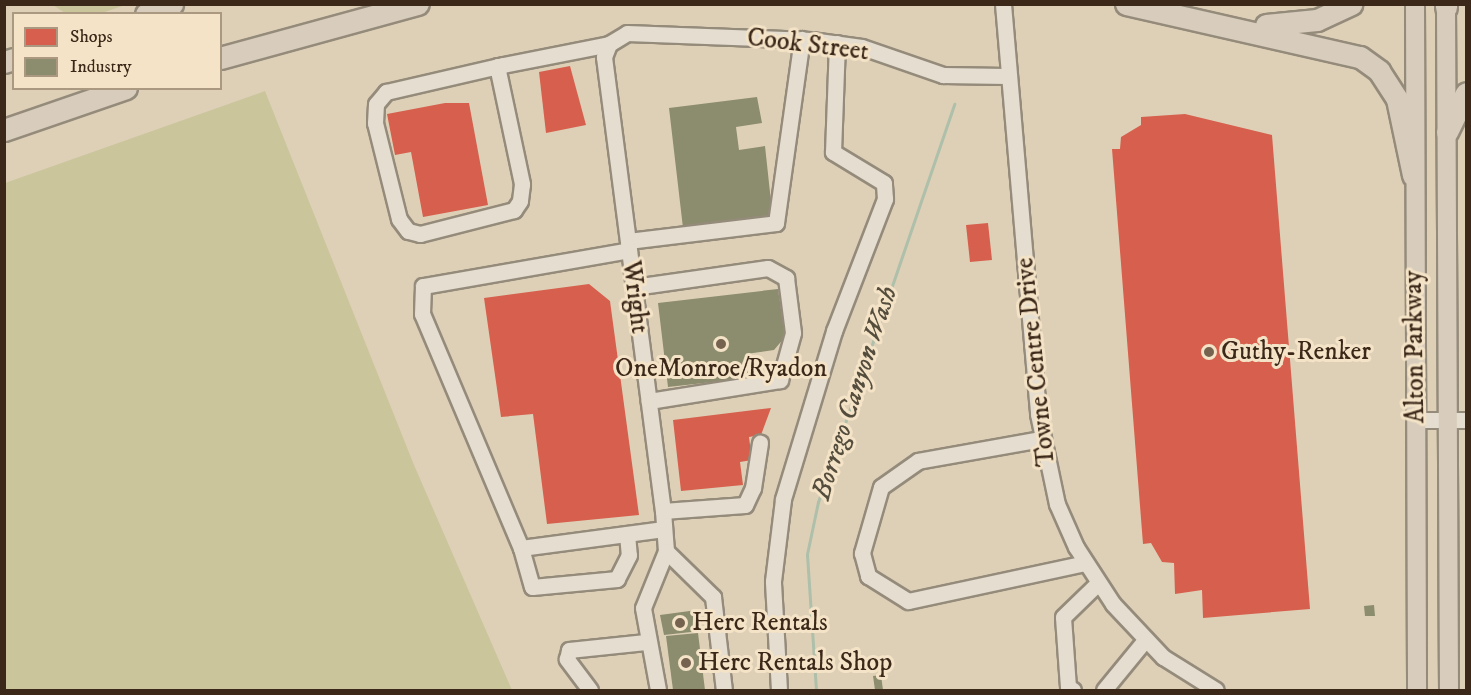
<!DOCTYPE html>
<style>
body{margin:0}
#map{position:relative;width:1471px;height:695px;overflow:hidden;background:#ded0b7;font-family:"IM FELL DW Pica",serif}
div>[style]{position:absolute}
.green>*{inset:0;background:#cbc59c}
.shops>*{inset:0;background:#d6604d}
.industry>*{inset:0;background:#8c8c6e}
.stream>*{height:3px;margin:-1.5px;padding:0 1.5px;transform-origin:1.5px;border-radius:1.5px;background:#aebfaa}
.roads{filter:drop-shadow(2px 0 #958b7b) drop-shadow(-2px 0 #958b7b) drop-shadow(0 2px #958b7b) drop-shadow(0 -2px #958b7b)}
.minor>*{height:15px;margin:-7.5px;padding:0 7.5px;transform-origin:7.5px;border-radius:7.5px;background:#e4ddd0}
.major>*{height:18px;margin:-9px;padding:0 9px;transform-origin:9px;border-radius:9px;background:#d8cdbc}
.highway>*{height:21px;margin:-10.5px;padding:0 10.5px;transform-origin:10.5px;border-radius:10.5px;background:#d8cdbc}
.dots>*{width:16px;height:16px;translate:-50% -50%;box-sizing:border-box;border:3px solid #f4e3c6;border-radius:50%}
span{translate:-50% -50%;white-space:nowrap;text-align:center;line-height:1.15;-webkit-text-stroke:6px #f4e3c6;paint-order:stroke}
.street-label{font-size:26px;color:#3c2819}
.poi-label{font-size:26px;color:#3c2819}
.left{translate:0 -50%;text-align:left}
.water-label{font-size:27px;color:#544c3c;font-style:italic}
.frame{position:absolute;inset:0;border:6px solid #3c2819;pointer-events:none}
.legend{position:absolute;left:12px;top:12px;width:210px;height:78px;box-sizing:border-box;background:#f4e3c6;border:2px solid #aa9881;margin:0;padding:8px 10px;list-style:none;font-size:18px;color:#3c2819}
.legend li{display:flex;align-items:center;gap:12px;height:30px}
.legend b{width:30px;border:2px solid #aa9881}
</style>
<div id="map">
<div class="green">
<i style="clip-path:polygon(53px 5px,125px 5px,99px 14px,65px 13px)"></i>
<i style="clip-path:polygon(265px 91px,414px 465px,512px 690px,5px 690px,5px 183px)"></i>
</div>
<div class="shops">
<i style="clip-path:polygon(570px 66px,586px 125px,546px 133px,539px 72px)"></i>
<i style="clip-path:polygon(445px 103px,469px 103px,488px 205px,423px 217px,411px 152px,395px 155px,387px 114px)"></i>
<i style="clip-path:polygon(1185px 114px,1272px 135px,1310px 609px,1203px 618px,1202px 590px,1175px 594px,1174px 563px,1162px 562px,1151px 543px,1143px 544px,1112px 149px,1120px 149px,1121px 137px,1141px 125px,1141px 117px)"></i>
<i style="clip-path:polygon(988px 223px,992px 260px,970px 262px,966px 225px)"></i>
<i style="clip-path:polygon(589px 284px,610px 301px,639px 515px,547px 524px,533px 414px,501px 417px,484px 298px)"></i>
<i style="clip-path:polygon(771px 408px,761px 435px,749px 437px,752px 460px,740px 462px,743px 485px,681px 491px,673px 420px)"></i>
</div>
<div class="industry">
<i style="clip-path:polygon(757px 97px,762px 123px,736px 127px,739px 150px,765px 146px,772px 211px,766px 219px,683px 228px,669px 108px)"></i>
<i style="clip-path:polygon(778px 289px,785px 337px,774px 350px,746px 354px,749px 378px,668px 387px,658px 303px)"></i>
<i style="clip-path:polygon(1374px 605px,1375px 616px,1365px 616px,1364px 606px)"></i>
<i style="clip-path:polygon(697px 610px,700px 631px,664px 635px,660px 615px)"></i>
<i style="clip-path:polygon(698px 633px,705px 690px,673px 690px,666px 636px)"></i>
<i style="clip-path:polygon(881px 675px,883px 690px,875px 690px,873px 676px)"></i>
</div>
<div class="stream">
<i style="left:816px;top:690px;width:136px;rotate:-93.8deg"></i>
<i style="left:807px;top:554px;width:53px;rotate:-78.1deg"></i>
<i style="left:818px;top:502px;width:421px;rotate:-71.1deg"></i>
</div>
<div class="roads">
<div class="minor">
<i style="left:1003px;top:4px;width:411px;rotate:85.1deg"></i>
<i style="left:1038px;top:414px;width:92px;rotate:78.1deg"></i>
<i style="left:1057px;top:504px;width:47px;rotate:66.2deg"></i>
<i style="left:1076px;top:547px;width:68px;rotate:57deg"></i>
<i style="left:1113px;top:604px;width:73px;rotate:46.7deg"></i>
<i style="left:1163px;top:657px;width:62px;rotate:31.9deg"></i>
<i style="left:609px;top:44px;width:14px;rotate:111deg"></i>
<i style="left:604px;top:57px;width:458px;rotate:82.6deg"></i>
<i style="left:663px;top:511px;width:40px;rotate:85.7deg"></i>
<i style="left:666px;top:551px;width:61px;rotate:112deg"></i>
<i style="left:643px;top:608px;width:83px;rotate:79.6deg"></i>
<i style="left:497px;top:66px;width:121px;rotate:78deg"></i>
<i style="left:522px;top:184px;width:17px;rotate:97deg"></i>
<i style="left:520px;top:201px;width:11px;rotate:124deg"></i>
<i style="left:514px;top:210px;width:97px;rotate:165.7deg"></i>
<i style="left:420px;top:234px;width:12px;rotate:-166deg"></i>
<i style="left:408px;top:231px;width:15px;rotate:-127deg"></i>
<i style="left:399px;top:219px;width:99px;rotate:-104deg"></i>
<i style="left:375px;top:123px;width:19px;rotate:-87deg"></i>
<i style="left:376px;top:104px;width:16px;rotate:-50deg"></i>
<i style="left:386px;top:92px;width:120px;rotate:-13deg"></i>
<i style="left:503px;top:65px;width:108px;rotate:-11.2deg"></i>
<i style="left:609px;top:44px;width:21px;rotate:-31deg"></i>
<i style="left:627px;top:33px;width:184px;rotate:2.2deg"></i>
<i style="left:811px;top:40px;width:51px;rotate:7.8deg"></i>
<i style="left:862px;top:47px;width:86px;rotate:19.1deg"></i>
<i style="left:943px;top:75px;width:64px;rotate:0.9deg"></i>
<i style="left:628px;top:241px;width:149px;rotate:-6.9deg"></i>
<i style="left:776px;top:223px;width:186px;rotate:-82deg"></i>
<i style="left:634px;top:287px;width:135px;rotate:-8.1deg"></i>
<i style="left:768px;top:268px;width:21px;rotate:29deg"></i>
<i style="left:786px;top:278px;width:55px;rotate:82.7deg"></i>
<i style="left:793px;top:333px;width:49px;rotate:105.5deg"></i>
<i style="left:780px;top:380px;width:133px;rotate:170.9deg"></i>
<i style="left:1416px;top:420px;width:50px"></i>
<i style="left:1041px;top:439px;width:125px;rotate:169.9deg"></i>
<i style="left:918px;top:461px;width:45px;rotate:144.9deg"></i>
<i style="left:881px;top:487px;width:69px;rotate:106.1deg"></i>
<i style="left:862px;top:553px;width:24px;rotate:75deg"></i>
<i style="left:868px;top:576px;width:47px;rotate:32deg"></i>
<i style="left:908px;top:601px;width:181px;rotate:-12.1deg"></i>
<i style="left:663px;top:511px;width:82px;rotate:-4.2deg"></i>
<i style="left:745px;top:505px;width:19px;rotate:-65deg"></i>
<i style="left:753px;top:488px;width:46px;rotate:-81.2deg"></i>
<i style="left:627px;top:534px;width:21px;rotate:85deg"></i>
<i style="left:629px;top:555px;width:27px;rotate:117deg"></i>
<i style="left:617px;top:579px;width:85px;rotate:174.6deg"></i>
<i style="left:532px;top:587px;width:41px;rotate:-105.8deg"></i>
<i style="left:521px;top:548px;width:254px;rotate:-112.9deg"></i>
<i style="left:422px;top:314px;width:28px;rotate:-88deg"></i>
<i style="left:423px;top:286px;width:209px;rotate:-9.9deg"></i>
<i style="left:521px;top:548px;width:144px;rotate:-7.6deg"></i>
<i style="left:666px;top:551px;width:66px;rotate:44.4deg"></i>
<i style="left:713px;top:597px;width:94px;rotate:83.3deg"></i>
<i style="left:590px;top:690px;width:39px;rotate:-127deg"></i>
<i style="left:567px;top:659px;width:9px;rotate:-77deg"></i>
<i style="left:569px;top:650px;width:77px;rotate:-5.9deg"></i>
<i style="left:779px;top:690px;width:109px;rotate:-93.2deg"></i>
<i style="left:773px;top:581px;width:83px;rotate:-83deg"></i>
<i style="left:783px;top:499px;width:176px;rotate:-73.1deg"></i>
<i style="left:834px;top:331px;width:142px;rotate:-68.9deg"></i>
<i style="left:885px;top:199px;width:16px;rotate:-94deg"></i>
<i style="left:884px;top:183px;width:60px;rotate:-148.7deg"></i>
<i style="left:833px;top:152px;width:109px;rotate:-87.9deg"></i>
<i style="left:1073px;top:690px;width:6px;rotate:-149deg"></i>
<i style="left:1068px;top:687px;width:70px;rotate:-94.1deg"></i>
<i style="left:1063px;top:617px;width:49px;rotate:-44.2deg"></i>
<i style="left:1104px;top:690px;width:65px;rotate:-50.6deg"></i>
</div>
<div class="major">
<i style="left:1415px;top:4px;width:686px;rotate:89.83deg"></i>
<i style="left:1446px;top:4px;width:686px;rotate:89.75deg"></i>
</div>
<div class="highway">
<i style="left:1126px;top:4px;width:240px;rotate:12.8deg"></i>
<i style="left:1360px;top:57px;width:24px;rotate:36deg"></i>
<i style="left:1379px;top:71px;width:33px;rotate:57deg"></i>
<i style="left:1397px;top:99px;width:78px;rotate:78.1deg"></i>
<i style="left:1446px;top:4px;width:3px;rotate:90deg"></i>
<i style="left:146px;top:14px;width:28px;rotate:-21deg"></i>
<i style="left:1266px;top:25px;width:51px;rotate:-5.6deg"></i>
<i style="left:1317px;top:20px;width:38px;rotate:-25deg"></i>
<i style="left:220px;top:58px;width:205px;rotate:-15.3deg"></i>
<i style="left:4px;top:62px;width:10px;rotate:-17deg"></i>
<i style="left:4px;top:130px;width:129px;rotate:-19deg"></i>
<i style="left:1447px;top:132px;width:43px;rotate:-64deg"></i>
</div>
</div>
<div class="dots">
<i style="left:721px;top:344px;background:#756350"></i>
<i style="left:1209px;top:352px;background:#756350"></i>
<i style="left:680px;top:623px;background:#756350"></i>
<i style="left:686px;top:663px;background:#756350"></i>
</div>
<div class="street-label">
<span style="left:808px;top:45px;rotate:7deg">Cook Street</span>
<span style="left:635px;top:297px;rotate:83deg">Wright</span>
<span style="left:1415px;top:347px;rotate:-91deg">Alton Parkway</span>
<span style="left:1036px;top:362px;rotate:-96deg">Towne Centre Drive</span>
</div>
<div class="poi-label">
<span class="left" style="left:1221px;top:352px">Guthy-Renker</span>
<span style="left:721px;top:369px">OneMonroe/Ryadon</span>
<span class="left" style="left:692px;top:623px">Herc Rentals</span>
<span class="left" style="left:698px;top:663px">Herc Rentals Shop</span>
</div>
<div class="water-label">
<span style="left:855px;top:393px;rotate:-72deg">Borrego Canyon Wash</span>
</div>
<div class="frame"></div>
<ul class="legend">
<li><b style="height:16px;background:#d6604d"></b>Shops</li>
<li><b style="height:16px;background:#8c8c6e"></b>Industry</li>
</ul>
</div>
